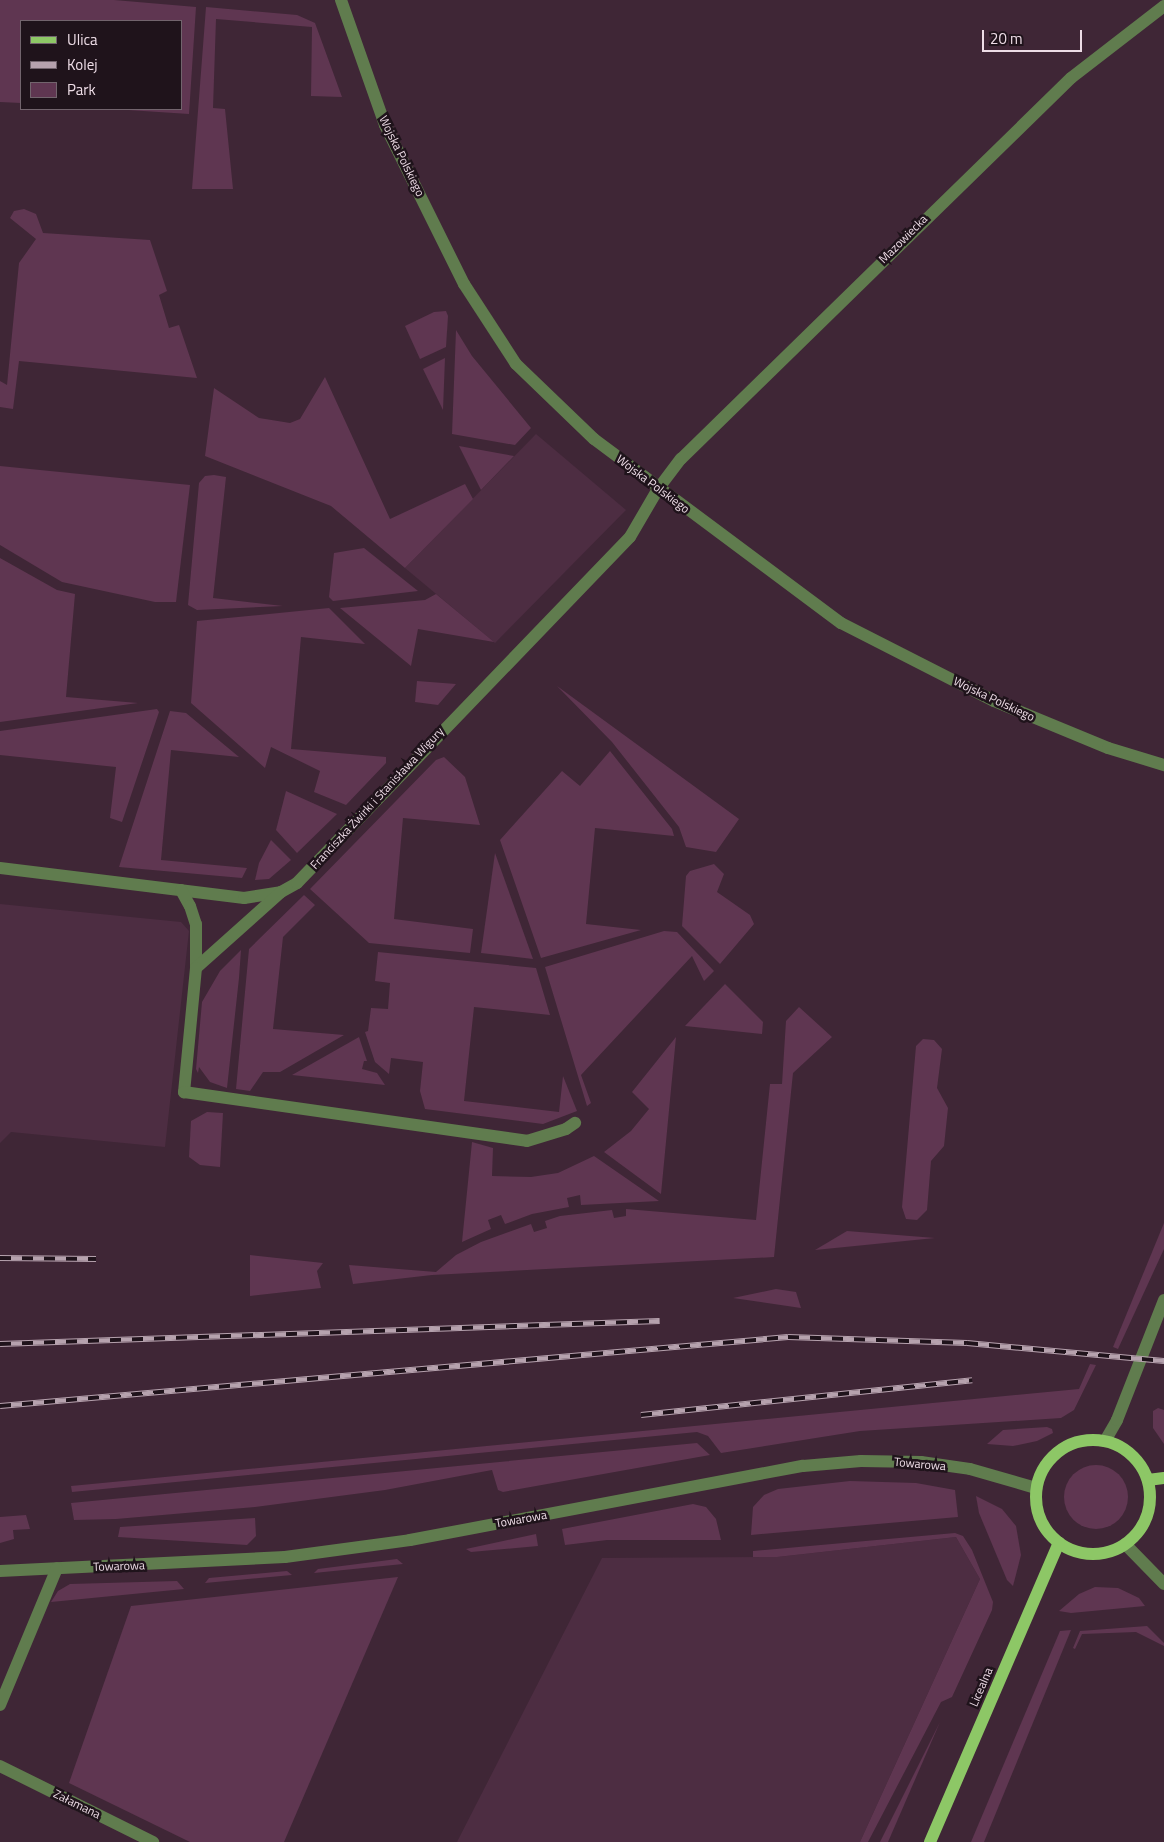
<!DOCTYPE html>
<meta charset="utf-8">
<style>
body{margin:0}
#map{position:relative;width:1164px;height:1842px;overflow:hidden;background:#3f2636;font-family:"Titillium Web",sans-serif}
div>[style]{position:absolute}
.built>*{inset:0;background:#4d2d42}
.green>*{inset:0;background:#5f3651}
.round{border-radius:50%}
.minor>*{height:12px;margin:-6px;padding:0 6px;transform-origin:6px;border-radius:6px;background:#607c4e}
.major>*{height:12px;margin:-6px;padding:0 6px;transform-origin:6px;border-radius:6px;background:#8dc766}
.major>.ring{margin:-6px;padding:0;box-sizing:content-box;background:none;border:12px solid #8dc766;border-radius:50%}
.rail>*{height:5.5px;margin-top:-2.75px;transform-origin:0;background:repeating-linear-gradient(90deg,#1f131b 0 11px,#b6a2ae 0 22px);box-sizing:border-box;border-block:1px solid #b6a2ae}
span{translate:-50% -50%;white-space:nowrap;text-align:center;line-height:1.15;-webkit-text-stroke:5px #1f131b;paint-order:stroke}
.street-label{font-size:12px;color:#eedde7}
.legend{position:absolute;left:20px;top:20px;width:162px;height:90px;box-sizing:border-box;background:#1f131b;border:1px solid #72646d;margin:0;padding:6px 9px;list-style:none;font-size:15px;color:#eedde7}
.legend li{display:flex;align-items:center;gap:10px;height:25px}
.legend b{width:25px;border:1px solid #72646d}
.scale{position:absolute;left:982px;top:30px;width:100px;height:22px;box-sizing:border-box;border:2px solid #eedde7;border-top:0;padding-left:6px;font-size:15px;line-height:18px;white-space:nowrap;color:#eedde7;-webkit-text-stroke:4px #1f131b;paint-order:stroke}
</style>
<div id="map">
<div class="built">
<i style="clip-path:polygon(536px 434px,626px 510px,495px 643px,405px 568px)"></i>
<i style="clip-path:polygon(0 904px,181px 922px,189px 931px,165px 1147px,11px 1132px,0 1143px)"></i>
<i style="clip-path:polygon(956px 1537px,980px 1579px,860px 1842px,457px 1842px,602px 1558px,777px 1557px)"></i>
</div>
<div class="green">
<i style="clip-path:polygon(0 0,114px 0,196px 7px,189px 114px,113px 109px,181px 109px,181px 21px,21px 21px,21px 103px,0 102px)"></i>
<i style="clip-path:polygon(206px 7px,297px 15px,315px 23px,342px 97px,311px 96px,312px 27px,216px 19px,213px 108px,225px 109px,233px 189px,192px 189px)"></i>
<i style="clip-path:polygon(24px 209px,36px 214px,43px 233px,150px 240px,167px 291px,159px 295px,169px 328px,179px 325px,197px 378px,19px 361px,13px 409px,0 407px,0 381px,7px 385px,19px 263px,36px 239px,10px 218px,14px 211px)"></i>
<i style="clip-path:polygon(446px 311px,448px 316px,446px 347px,420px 359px,405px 326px,434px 312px)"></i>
<i style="clip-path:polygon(456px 330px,472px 356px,531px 428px,515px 445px,452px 434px)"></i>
<i style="clip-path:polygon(445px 358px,443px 410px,423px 369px)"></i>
<i style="clip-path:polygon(325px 377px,390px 519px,465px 484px,473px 499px,405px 568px,331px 506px,205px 456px,214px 388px,259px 418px,290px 423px,300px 419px)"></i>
<i style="clip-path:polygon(459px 446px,514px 456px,481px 490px)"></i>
<i style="clip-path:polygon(0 466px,190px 485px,176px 602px,155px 602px,62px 582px,0 545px)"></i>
<i style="clip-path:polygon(214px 475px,226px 477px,213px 598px,283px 606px,197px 610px,188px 605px,199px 483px,205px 476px)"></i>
<i style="clip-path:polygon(364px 548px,418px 591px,333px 601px,329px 597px,334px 553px)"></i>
<i style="clip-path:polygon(0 558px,57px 590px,75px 594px,66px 697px,138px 703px,0 722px)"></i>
<i style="clip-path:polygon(436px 594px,494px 642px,418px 629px,411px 666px,340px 608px,425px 600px)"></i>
<i style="clip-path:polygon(329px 608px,365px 644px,301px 637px,291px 749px,386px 757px,386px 763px,346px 805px,314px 792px,320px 771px,271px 747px,265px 768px,191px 703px,197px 621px)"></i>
<i style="clip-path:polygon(417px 681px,456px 684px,438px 705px,415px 702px)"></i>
<i style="clip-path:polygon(557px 686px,739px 819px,716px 852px,686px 847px,679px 827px,612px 742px)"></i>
<i style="clip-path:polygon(157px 709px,159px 712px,122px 822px,110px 818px,116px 767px,0 755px,0 731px)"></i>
<i style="clip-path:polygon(170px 711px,186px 713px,239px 757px,171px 750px,161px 860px,247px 868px,242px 878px,119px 867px)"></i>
<i style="clip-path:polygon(610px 751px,672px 829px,674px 836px,595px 828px,586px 924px,641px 930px,541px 958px,500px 840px,562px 771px,580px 786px)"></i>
<i style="clip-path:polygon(444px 757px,465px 777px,480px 825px,403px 818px,394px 919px,473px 929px,470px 953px,369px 943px,310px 889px,436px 760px)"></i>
<i style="clip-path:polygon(286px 791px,337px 814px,297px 853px,276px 830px)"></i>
<i style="clip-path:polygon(271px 840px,291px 860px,269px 879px,255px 880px,259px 863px)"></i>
<i style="clip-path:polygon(495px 853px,533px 959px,481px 953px)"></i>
<i style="clip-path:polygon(714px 864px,724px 874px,717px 892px,750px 915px,754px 924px,720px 964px,682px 926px,686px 876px,690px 871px)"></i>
<i style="clip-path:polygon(304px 895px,315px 905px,283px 937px,273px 1029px,344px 1035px,280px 1072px,263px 1072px,250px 1091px,236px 1089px,249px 949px)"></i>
<i style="clip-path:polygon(664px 931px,677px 932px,714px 971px,704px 981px,692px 956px,581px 1075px,591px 1103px,587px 1106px,545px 967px)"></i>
<i style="clip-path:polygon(241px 950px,239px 978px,227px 1088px,210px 1082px,199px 1067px,198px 1073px,196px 1069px,202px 1002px,220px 971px)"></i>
<i style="clip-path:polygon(378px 952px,536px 968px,550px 1015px,474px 1007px,464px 1101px,559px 1112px,563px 1076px,577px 1111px,543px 1124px,425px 1109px,420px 1091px,423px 1062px,391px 1058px,389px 1074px,375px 1062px,365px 1032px,368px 1031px,371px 1008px,388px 1009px,390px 983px,375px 981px)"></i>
<i style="clip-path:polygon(725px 984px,763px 1022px,762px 1034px,685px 1026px)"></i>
<i style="clip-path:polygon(799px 1007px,832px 1037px,793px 1073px,774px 1257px,432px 1275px,353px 1284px,349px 1265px,436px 1272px,456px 1255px,481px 1242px,531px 1224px,534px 1232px,547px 1228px,545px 1221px,560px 1216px,612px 1210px,614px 1218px,626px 1216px,626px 1209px,756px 1220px,770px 1084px,782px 1084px,786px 1021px)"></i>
<i style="clip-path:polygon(359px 1037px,367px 1061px,364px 1061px,362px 1069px,377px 1073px,385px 1085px,292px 1075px)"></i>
<i style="clip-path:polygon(676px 1037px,661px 1194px,604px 1152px,631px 1131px,649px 1109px,632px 1092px)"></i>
<i style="clip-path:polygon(923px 1039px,934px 1040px,942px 1049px,937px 1088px,948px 1108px,944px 1146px,931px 1161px,927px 1210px,917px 1220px,906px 1219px,902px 1207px,916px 1046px)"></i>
<i style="clip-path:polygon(207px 1112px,223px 1113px,220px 1167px,200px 1165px,189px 1157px,191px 1121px)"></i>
<i style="clip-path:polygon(472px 1142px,493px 1148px,492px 1176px,531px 1177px,558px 1173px,594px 1156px,659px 1201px,581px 1205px,580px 1195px,567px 1198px,569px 1207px,532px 1214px,505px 1224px,501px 1215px,488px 1220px,491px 1229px,462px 1242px)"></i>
<i style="clip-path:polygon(1164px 1223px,1164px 1249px,1118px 1349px,1113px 1347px)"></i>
<i style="clip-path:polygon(847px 1231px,935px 1238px,815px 1250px)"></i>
<i style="clip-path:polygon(250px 1255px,323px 1263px,317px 1271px,321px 1288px,250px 1296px)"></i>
<i style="clip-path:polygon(776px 1289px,796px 1292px,801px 1308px,733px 1298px)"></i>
<i style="clip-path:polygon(1090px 1364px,1096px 1365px,1074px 1410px,1061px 1418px,860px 1431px,721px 1453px,708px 1436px,697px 1432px,72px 1492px,71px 1486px,1079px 1389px)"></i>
<i style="clip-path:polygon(1158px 1408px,1164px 1410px,1164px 1444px,1153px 1428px,1153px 1411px)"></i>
<i style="clip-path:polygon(1047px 1427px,1052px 1429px,1053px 1433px,1037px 1441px,1013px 1446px,987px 1444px,1003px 1430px)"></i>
<i style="clip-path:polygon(697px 1443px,710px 1455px,503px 1492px,498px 1490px,492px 1470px,385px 1490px,255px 1507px,116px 1519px,74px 1520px,71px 1503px)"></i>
<i class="round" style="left:1064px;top:1465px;width:64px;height:64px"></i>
<i style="clip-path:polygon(850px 1481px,916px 1483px,955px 1490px,958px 1517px,751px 1535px,753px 1507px,764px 1495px,778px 1489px)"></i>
<i style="clip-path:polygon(976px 1496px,1002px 1509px,1016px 1526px,1021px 1555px,1013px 1586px,1007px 1580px,979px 1513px)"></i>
<i style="clip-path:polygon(693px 1504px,706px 1507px,716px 1519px,721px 1540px,607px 1540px,565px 1545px,562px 1529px)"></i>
<i style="clip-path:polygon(26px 1515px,30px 1529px,13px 1530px,14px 1539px,0 1543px,0 1517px)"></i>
<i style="clip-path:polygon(255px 1518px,256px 1536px,247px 1545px,118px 1537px,120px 1527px)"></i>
<i style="clip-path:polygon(955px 1533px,963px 1536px,972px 1550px,993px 1602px,992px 1610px,952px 1697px,941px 1702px,868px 1842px,860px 1842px,980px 1579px,956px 1537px,777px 1557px,753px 1557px,753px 1551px)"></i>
<i style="clip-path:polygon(536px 1534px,538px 1546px,471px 1552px,466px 1549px)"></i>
<i style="clip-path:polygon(397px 1559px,403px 1564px,314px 1573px,318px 1569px)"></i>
<i style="clip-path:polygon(287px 1571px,292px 1575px,205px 1583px,209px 1578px)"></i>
<i style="clip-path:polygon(398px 1577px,284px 1842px,190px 1842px,69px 1783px,131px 1606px)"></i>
<i style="clip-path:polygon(177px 1581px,184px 1589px,51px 1602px,58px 1591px,70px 1584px)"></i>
<i style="clip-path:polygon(1095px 1587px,1118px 1588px,1139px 1598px,1145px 1606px,1071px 1613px,1059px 1611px,1079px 1594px)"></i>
<i style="clip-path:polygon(1147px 1626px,1164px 1643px,1164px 1646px,1136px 1632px,1082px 1634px,1075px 1649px,1073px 1648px,1080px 1631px)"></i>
<i style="clip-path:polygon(1071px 1630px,984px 1842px,971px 1842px,1060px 1631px)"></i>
<i style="clip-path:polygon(940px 1722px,888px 1842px,880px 1842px)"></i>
</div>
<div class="minor">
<i style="left:341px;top:0;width:133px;rotate:70.6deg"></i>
<i style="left:385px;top:125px;width:178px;rotate:63.6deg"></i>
<i style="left:464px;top:284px;width:95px;rotate:57deg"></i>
<i style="left:516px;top:364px;width:108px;rotate:43.9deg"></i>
<i style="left:594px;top:439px;width:308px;rotate:36.7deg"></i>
<i style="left:841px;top:623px;width:172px;rotate:27deg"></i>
<i style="left:994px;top:701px;width:123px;rotate:22.4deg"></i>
<i style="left:1108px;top:748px;width:59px;rotate:16.9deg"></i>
<i style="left:0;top:868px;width:246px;rotate:7deg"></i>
<i style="left:244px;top:898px;width:37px;rotate:-9deg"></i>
<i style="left:281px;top:892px;width:18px;rotate:-29deg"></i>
<i style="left:297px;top:883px;width:480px;rotate:-46.1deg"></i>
<i style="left:630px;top:537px;width:56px;rotate:-59.7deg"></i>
<i style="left:658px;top:489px;width:38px;rotate:-53deg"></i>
<i style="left:681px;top:459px;width:545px;rotate:-44.33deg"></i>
<i style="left:1071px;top:78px;width:118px;rotate:-37.7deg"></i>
<i style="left:181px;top:890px;width:18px;rotate:61deg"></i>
<i style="left:190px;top:906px;width:19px;rotate:72deg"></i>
<i style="left:196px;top:924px;width:44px;rotate:90deg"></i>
<i style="left:281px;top:892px;width:114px;rotate:138.2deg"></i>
<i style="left:196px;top:968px;width:125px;rotate:95.5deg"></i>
<i style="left:184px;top:1092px;width:346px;rotate:8.1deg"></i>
<i style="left:527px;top:1141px;width:41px;rotate:-17.1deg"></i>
<i style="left:566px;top:1129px;width:11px;rotate:-34deg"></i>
<i style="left:1105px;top:1441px;width:24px;rotate:-60deg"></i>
<i style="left:1117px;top:1420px;width:129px;rotate:-68.6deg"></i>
<i style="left:1125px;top:1544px;width:56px;rotate:45.7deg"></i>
<i style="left:0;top:1571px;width:285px;rotate:-2.8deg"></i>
<i style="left:285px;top:1557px;width:126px;rotate:-7.7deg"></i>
<i style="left:410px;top:1540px;width:400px;rotate:-10.7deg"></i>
<i style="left:803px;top:1466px;width:58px;rotate:-4.9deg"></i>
<i style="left:861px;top:1461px;width:60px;rotate:1deg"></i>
<i style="left:921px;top:1462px;width:49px;rotate:8.1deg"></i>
<i style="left:970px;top:1469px;width:69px;rotate:16.1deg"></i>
<i style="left:0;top:1705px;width:148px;rotate:-67.4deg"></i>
<i style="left:0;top:1766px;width:171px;rotate:26.4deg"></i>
</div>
<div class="major">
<i class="ring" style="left:1036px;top:1440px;width:102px;height:102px"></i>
<i style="left:1148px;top:1480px;width:16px;rotate:-7deg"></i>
<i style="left:930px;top:1842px;width:326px;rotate:-66.7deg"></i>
</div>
<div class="rail">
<i style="left:0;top:1258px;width:96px;rotate:0.6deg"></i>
<i style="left:0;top:1344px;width:660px;rotate:-2deg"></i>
<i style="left:0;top:1406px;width:791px;rotate:-5deg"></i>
<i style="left:788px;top:1337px;width:179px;rotate:1.9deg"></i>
<i style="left:967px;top:1343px;width:198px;rotate:5.2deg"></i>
<i style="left:641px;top:1415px;width:333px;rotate:-6deg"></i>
</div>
<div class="street-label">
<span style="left:402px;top:156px;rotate:64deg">Wojska Polskiego</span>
<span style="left:903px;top:239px;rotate:-45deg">Mazowiecka</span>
<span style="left:653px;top:484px;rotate:37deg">Wojska Polskiego</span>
<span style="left:994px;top:699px;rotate:25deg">Wojska Polskiego</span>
<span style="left:377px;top:798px;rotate:-47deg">Franciszka Żwirki i Stanisława Wigury</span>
<span style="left:920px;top:1464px;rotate:5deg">Towarowa</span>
<span style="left:521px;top:1519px;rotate:-10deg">Towarowa</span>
<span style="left:119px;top:1566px;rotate:-2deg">Towarowa</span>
<span style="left:981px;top:1687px;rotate:-67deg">Licealna</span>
<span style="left:77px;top:1804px;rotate:26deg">Załamana</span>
</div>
<ul class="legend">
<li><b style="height:6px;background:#8dc766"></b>Ulica</li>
<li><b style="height:6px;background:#b6a2ae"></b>Kolej</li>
<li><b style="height:14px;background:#5f3651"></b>Park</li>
</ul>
<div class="scale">20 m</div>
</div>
